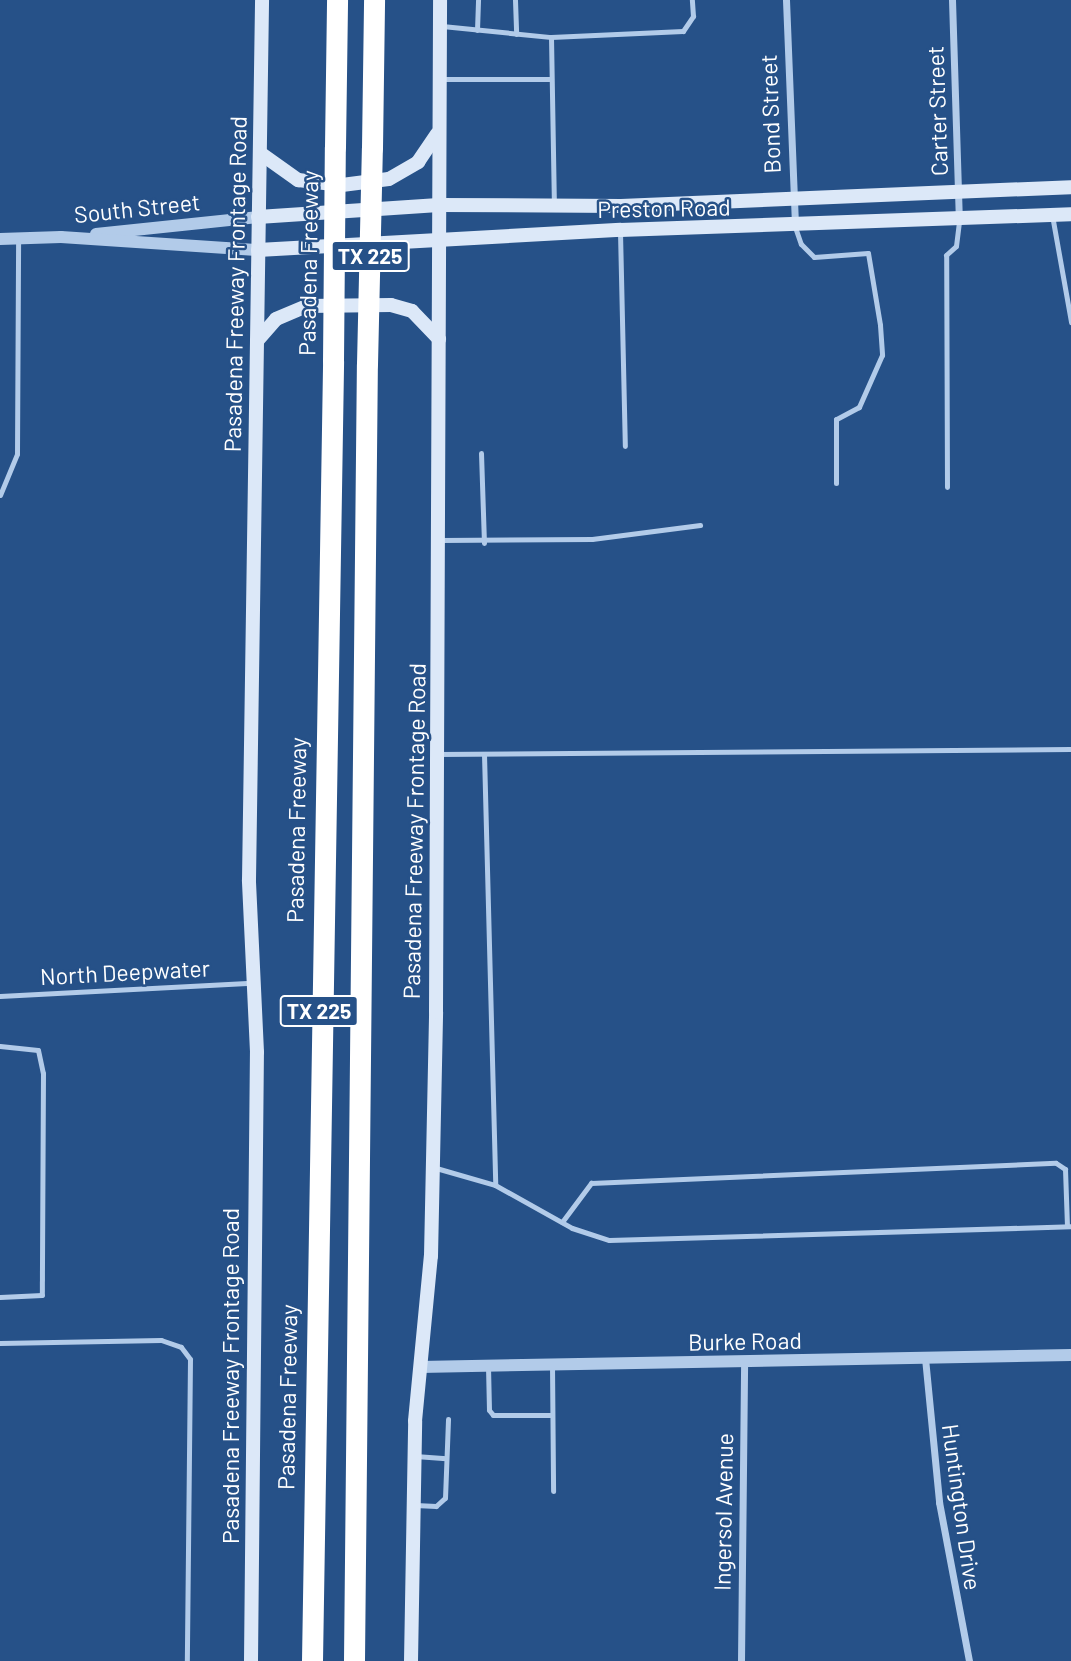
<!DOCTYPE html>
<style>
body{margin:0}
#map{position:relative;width:1071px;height:1661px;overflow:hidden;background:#265188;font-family:Barlow,sans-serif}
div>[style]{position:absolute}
.service>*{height:5px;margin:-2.5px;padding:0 2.5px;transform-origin:2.5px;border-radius:2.5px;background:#b2cbe9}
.minor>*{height:7px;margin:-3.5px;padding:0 3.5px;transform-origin:3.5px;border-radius:3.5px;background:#b2cbe9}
.tertiary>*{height:12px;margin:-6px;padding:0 6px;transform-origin:6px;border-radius:6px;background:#b2cbe9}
.secondary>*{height:14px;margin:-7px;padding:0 7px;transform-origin:7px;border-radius:7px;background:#dce8f8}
.motorway>*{height:21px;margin:-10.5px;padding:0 10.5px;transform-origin:10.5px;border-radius:10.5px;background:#fff}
.motorway-bridge>*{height:21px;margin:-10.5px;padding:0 10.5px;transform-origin:10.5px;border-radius:10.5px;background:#fff}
span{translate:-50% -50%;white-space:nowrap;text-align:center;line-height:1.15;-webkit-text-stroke:5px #265188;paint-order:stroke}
.shield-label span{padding:2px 5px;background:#265188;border:2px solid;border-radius:5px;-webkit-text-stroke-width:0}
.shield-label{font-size:21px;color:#fff;font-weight:700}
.street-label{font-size:23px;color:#fff}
</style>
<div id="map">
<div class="service">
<i style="left:515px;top:0;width:34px;rotate:88deg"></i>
<i style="left:442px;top:26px;width:110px;rotate:5.8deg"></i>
<i style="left:551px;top:37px;width:132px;rotate:-2.6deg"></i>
<i style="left:683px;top:31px;width:18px;rotate:-56deg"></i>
<i style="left:693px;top:16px;width:16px;rotate:-94deg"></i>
<i style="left:477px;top:30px;width:30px;rotate:-88deg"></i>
<i style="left:551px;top:37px;width:167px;rotate:89deg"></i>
<i style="left:442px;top:79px;width:109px"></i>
<i style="left:1052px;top:215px;width:109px;rotate:79.9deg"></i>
<i style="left:795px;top:227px;width:18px;rotate:71deg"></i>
<i style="left:801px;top:244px;width:18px;rotate:45deg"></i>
<i style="left:814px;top:257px;width:54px;rotate:-4.2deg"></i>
<i style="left:868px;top:253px;width:73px;rotate:80.5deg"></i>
<i style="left:880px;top:325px;width:30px;rotate:86deg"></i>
<i style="left:882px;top:355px;width:57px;rotate:113.9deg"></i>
<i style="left:859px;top:407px;width:26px;rotate:152deg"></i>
<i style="left:836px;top:419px;width:64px;rotate:90deg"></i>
<i style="left:620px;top:232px;width:214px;rotate:88.7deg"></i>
<i style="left:481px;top:453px;width:90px;rotate:88.1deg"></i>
<i style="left:947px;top:487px;width:232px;rotate:-90.2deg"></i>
<i style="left:946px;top:255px;width:13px;rotate:-42deg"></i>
<i style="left:956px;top:246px;width:26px;rotate:-83deg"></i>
<i style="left:0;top:495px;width:44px;rotate:-67.5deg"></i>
<i style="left:17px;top:454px;width:214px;rotate:-89.7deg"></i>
<i style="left:441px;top:540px;width:151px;rotate:-0.4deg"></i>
<i style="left:592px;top:539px;width:109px;rotate:-7.4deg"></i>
<i style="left:438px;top:754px;width:633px;rotate:-0.45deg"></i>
<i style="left:484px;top:754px;width:431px;rotate:88.5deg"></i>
<i style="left:0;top:996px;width:252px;rotate:-3deg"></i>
<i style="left:0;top:1046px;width:38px;rotate:6deg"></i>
<i style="left:38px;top:1050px;width:24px;rotate:78deg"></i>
<i style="left:43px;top:1073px;width:222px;rotate:90.3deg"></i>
<i style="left:42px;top:1295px;width:42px;rotate:177.3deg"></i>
<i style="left:436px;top:1168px;width:61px;rotate:16.1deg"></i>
<i style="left:495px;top:1185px;width:88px;rotate:29.2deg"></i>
<i style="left:572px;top:1228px;width:39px;rotate:18deg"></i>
<i style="left:609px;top:1240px;width:462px;rotate:-1.7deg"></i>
<i style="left:562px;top:1222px;width:49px;rotate:-53.4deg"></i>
<i style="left:591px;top:1183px;width:465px;rotate:-2.5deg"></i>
<i style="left:1056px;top:1163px;width:11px;rotate:34deg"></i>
<i style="left:1065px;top:1169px;width:57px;rotate:88deg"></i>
<i style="left:0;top:1343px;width:161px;rotate:-1.1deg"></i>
<i style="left:161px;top:1340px;width:21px;rotate:19deg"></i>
<i style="left:181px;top:1347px;width:15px;rotate:53deg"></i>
<i style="left:190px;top:1359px;width:302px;rotate:90.6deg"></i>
<i style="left:552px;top:1365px;width:126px;rotate:89.5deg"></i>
<i style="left:488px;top:1366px;width:44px;rotate:88.7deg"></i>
<i style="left:489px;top:1410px;width:6px;rotate:51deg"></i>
<i style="left:493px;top:1415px;width:59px"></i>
<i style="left:415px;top:1456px;width:31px;rotate:4deg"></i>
<i style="left:415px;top:1505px;width:21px;rotate:3deg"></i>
<i style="left:436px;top:1506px;width:12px;rotate:-42deg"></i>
<i style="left:445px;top:1498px;width:79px;rotate:-87.8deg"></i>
</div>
<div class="minor">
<i style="left:786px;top:0;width:223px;rotate:87.7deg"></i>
<i style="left:952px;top:0;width:219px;rotate:88.2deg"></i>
<i style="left:925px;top:1358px;width:145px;rotate:84.4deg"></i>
<i style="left:939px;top:1502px;width:162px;rotate:79.3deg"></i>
<i style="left:741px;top:1661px;width:298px;rotate:-89.4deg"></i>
</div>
<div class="tertiary">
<i style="left:96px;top:234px;width:163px;rotate:-6deg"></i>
<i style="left:0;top:239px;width:61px;rotate:-1.9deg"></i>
<i style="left:61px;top:237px;width:197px;rotate:3.8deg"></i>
<i style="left:420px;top:1367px;width:651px;rotate:-1.06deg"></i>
</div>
<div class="secondary">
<i style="left:260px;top:153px;width:47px;rotate:35.4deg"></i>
<i style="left:298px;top:180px;width:44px;rotate:6.5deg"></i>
<i style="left:342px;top:185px;width:47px;rotate:-7.3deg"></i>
<i style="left:389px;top:179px;width:34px;rotate:-30deg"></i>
<i style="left:418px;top:162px;width:34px;rotate:-56deg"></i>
<i style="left:258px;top:217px;width:181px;rotate:-3.8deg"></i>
<i style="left:439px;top:205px;width:182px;rotate:0.3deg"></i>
<i style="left:621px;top:206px;width:450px;rotate:-2.4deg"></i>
<i style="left:258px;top:250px;width:363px;rotate:-3.2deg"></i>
<i style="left:620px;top:230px;width:451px;rotate:-2deg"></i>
<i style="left:257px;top:341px;width:29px;rotate:-49deg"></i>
<i style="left:276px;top:319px;width:33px;rotate:-23deg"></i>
<i style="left:306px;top:306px;width:85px;rotate:-0.7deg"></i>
<i style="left:391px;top:305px;width:22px;rotate:16deg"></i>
<i style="left:412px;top:311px;width:39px;rotate:46deg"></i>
<i style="left:251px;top:1661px;width:609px;rotate:-89.44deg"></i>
<i style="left:257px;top:1052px;width:172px;rotate:-92.7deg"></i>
<i style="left:249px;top:880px;width:880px;rotate:-89.15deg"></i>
<i style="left:411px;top:1661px;width:240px;rotate:-89deg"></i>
<i style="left:415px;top:1421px;width:166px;rotate:-84.5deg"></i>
<i style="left:431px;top:1256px;width:244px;rotate:-88.8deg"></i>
<i style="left:436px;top:1012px;width:1012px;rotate:-89.77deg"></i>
</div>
<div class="motorway">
<i style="left:335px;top:147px;width:147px;rotate:-89.2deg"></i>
<i style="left:372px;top:148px;width:148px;rotate:-89.2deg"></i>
<i style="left:312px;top:1661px;width:1300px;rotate:-89.07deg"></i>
<i style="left:354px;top:1661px;width:1297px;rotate:-89.43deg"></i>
</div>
<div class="motorway-bridge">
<i style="left:333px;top:361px;width:214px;rotate:-89.5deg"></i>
<i style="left:367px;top:364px;width:216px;rotate:-88.7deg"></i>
</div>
<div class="shield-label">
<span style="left:370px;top:256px">TX 225</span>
<span style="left:319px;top:1011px">TX 225</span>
</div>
<div class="street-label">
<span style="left:937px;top:111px;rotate:-92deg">Carter Street</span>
<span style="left:770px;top:114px;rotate:-92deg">Bond Street</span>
<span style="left:137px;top:208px;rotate:-6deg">South Street</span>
<span style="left:664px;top:208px;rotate:-1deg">Preston Road</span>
<span style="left:308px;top:263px;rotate:-89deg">Pasadena Freeway</span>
<span style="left:235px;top:284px;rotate:-89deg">Pasadena Freeway Frontage Road</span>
<span style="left:296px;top:830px;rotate:-89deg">Pasadena Freeway</span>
<span style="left:414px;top:831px;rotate:-89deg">Pasadena Freeway Frontage Road</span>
<span style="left:125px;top:972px;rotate:-3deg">North Deepwater</span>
<span style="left:745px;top:1341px;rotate:-1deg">Burke Road</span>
<span style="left:230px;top:1376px;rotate:-90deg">Pasadena Freeway Frontage Road</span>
<span style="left:287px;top:1397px;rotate:-89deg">Pasadena Freeway</span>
<span style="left:962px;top:1507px;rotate:82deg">Huntington Drive</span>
<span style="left:723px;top:1512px;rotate:-89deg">Ingersol Avenue</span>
</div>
</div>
